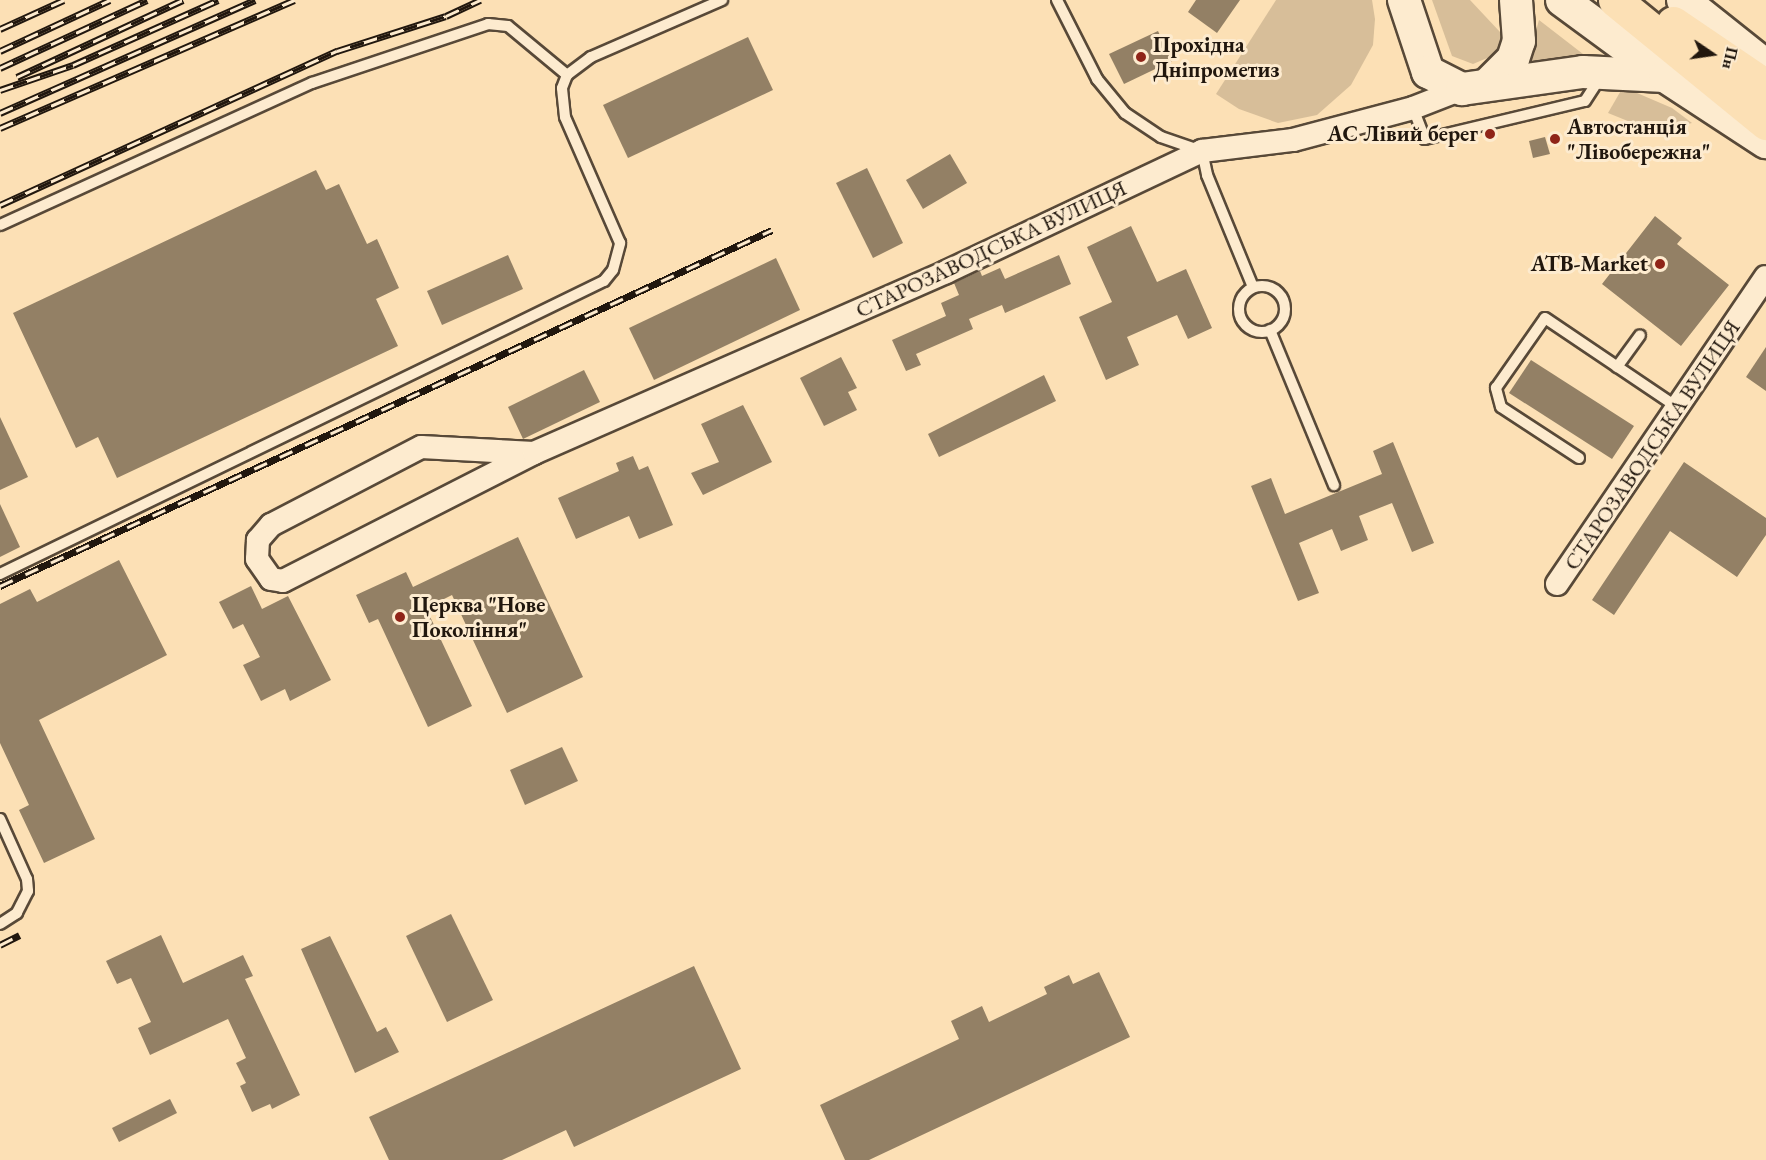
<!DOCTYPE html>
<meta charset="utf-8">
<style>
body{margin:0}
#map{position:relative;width:1766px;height:1160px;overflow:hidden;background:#fce0b5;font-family:"EB Garamond",serif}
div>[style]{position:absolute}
.green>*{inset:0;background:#d7be99}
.building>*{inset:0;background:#938065}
.roads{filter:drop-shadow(2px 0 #584938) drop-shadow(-2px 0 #584938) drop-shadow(0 2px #584938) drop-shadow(0 -2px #584938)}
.lane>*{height:10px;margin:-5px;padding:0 5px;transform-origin:5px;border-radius:5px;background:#fdebcf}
.lane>.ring{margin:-5px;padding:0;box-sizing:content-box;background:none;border:10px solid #fdebcf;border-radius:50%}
.street>*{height:22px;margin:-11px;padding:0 11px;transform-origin:11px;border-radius:11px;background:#fdebcf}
.secondary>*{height:32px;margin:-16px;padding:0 16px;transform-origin:16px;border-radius:16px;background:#fdebcf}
.primary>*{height:33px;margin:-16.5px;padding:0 16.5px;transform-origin:16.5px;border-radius:16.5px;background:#fce0b5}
.rail>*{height:7px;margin-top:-3.5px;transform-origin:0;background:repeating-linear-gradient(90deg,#fdebcf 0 14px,#21170e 0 28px);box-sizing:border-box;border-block:2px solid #21170e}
.dots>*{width:16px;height:16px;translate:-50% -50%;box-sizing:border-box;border:3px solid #fdebcf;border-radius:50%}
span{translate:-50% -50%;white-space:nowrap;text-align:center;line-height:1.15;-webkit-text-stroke:6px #fdebcf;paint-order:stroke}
.poi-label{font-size:22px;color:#21170e;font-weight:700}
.left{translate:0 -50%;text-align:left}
.right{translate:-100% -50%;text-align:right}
.street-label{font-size:22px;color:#21170e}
.north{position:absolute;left:1682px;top:24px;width:60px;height:60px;-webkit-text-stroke:4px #fdebcf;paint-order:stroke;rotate:103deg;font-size:16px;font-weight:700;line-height:24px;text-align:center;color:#21170e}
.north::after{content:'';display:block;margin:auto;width:21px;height:27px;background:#21170e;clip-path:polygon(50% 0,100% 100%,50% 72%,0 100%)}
</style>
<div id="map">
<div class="green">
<i style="clip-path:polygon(1276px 0,1372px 0,1375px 19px,1373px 45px,1351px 85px,1317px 115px,1278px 123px,1239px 109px,1216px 94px)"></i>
<i style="clip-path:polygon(1432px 0,1470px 0,1500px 32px,1500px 44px,1492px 56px,1473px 64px,1452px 56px)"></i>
<i style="clip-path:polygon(1539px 20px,1583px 54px,1582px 58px,1526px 66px)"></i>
<i style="clip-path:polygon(1623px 87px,1672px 108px,1692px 123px,1655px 132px,1608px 113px)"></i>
</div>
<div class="building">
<i style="clip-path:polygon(1196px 0,1240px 0,1217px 33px,1188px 12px)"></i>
<i style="clip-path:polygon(1158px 31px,1172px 61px,1124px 84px,1109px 54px)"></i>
<i style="clip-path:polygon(748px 37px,773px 90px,628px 158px,603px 105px)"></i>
<i style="clip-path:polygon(1545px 137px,1550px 154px,1533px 158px,1529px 141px)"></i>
<i style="clip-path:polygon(950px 154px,967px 183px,923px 209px,906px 180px)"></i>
<i style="clip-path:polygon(867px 168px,903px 243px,873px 258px,836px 183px)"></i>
<i style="clip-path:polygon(316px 170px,326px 190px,339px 184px,367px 244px,377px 239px,399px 288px,376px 299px,398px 346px,117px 478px,98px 437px,76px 448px,13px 313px)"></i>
<i style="clip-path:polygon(1655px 216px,1682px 238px,1677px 244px,1729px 285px,1681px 346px,1602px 284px)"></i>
<i style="clip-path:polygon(1131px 226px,1157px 282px,1186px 269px,1212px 328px,1188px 339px,1177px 315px,1127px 337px,1139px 365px,1106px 380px,1079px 317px,1112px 302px,1087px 247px)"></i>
<i style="clip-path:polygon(508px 255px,523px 289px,442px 325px,427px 291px)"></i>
<i style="clip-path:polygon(1059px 255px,1071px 284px,1005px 313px,1002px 305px,969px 319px,973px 329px,916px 354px,921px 365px,906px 371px,892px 340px,946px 316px,941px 303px,959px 295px,954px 283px,980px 271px,982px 276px,1000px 268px,1005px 279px)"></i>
<i style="clip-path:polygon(776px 258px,800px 310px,654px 380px,629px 328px)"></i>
<i style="clip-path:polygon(1766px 347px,1766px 391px,1746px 377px)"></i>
<i style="clip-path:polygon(841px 357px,857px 388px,848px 392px,857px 410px,824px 426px,800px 378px)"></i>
<i style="clip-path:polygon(1531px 360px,1634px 426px,1612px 459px,1509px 393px)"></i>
<i style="clip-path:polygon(584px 370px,600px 402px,523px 439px,508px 407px)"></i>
<i style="clip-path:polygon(1044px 375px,1056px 401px,939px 457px,928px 434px)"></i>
<i style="clip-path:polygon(743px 405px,772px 462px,703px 495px,691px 473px,719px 462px,701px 424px)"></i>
<i style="clip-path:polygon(0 417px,28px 477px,0 490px)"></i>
<i style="clip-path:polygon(1393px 442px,1434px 543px,1412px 552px,1392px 503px,1359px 516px,1368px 540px,1341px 551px,1332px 529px,1299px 543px,1319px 593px,1298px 601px,1251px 486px,1271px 478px,1285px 514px,1382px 474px,1373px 451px)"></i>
<i style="clip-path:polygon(633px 456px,639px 470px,648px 466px,673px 525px,639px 539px,629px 516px,576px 539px,558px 498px,619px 471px,616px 463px)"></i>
<i style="clip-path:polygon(1684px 462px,1766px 518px,1766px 535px,1737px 577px,1670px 531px,1614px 615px,1592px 600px)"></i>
<i style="clip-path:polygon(0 504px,20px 547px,0 557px)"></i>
<i style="clip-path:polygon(518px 537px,583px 677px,507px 713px,452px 595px,426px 608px,472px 706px,428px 727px,378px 619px,369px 623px,356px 595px,406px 572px,413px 587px)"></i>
<i style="clip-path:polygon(119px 560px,167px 655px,39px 720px,95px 839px,44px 863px,19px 810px,29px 805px,0 743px,0 604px,30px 589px,37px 602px)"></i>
<i style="clip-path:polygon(251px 586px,262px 609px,288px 596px,331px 680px,290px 701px,285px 689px,261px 701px,243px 665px,260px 657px,243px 624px,233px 629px,219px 602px)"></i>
<i style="clip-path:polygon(562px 747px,578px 781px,525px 805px,510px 770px)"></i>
<i style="clip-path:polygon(451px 914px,493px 1000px,447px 1022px,406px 936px)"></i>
<i style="clip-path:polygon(161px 935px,183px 983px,243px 955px,253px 976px,245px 979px,300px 1095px,272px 1109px,270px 1104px,252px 1112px,240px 1086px,246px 1083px,236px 1063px,246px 1058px,228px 1019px,150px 1055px,138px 1028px,151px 1022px,131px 978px,117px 984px,106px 961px)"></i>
<i style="clip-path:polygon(330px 936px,377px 1032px,386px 1027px,399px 1052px,355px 1073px,301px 949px)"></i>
<i style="clip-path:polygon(694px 966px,741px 1069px,574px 1147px,566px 1130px,502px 1160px,389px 1160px,369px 1117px)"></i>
<i style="clip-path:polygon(1099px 972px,1130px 1037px,869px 1160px,845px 1160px,820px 1105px,959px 1039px,951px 1021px,982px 1006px,989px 1022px,1047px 994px,1044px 987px,1069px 975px,1073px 984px)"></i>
<i style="clip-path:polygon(170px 1099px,177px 1113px,119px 1142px,112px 1128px)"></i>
</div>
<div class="roads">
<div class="lane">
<i style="left:1057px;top:0;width:89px;rotate:63.1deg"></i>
<i style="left:1097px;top:79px;width:44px;rotate:50.5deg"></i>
<i style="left:1125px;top:113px;width:43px;rotate:33.7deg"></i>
<i style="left:1161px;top:137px;width:43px;rotate:18.9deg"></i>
<i style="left:1202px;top:151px;width:25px;rotate:78deg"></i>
<i style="left:1207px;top:175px;width:121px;rotate:67.7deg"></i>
<i style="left:1413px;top:108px;width:33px;rotate:69deg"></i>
<i style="left:1425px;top:139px;width:164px;rotate:-13.4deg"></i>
<i style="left:1585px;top:101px;width:30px;rotate:-57deg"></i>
<i style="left:0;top:225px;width:343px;rotate:-24.5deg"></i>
<i style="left:312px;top:83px;width:186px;rotate:-18.5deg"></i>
<i style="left:488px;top:24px;width:20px;rotate:6deg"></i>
<i style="left:508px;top:26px;width:77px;rotate:39.7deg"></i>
<i class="ring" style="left:1239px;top:286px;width:36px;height:36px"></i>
<i style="left:1270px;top:330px;width:168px;rotate:67.6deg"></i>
<i style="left:1617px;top:367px;width:39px;rotate:-54deg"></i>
<i style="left:1579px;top:458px;width:93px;rotate:-146.8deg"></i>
<i style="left:1501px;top:407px;width:20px;rotate:-105deg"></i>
<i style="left:1496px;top:388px;width:85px;rotate:-55deg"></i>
<i style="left:1545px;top:318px;width:159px;rotate:34deg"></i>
<i style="left:0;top:574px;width:671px;rotate:-25.88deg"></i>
<i style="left:604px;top:281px;width:14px;rotate:-51deg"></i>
<i style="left:613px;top:270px;width:28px;rotate:-75deg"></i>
<i style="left:620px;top:243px;width:137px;rotate:-113.6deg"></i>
<i style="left:565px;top:117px;width:29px;rotate:-96deg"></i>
<i style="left:562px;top:88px;width:14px;rotate:-69deg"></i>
<i style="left:567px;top:75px;width:30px;rotate:-37deg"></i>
<i style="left:591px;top:57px;width:143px;rotate:-23.5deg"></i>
<i style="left:0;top:819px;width:66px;rotate:65.8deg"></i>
<i style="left:27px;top:879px;width:12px;rotate:85deg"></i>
<i style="left:28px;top:891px;width:25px;rotate:117deg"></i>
<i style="left:17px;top:913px;width:20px;rotate:147deg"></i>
</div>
<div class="street">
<i style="left:534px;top:453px;width:113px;rotate:-177deg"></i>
<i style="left:421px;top:447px;width:169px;rotate:152.5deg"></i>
<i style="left:271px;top:525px;width:20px;rotate:131deg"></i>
<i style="left:258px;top:540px;width:19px;rotate:93deg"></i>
<i style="left:257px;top:559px;width:24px;rotate:55deg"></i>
<i style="left:271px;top:579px;width:12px;rotate:9deg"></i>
<i style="left:283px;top:581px;width:282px;rotate:-27deg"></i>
<i style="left:534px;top:453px;width:450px;rotate:-23.7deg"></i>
<i style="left:946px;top:272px;width:283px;rotate:-25.3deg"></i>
<i style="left:1202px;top:151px;width:92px;rotate:-6.9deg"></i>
<i style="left:1293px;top:140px;width:124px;rotate:-14.9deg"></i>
<i style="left:1413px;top:108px;width:53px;rotate:-21.2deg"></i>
<i style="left:1557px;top:584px;width:371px;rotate:-55.8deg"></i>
</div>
<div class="secondary">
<i style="left:1404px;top:0;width:76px;rotate:71.6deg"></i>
<i style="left:1428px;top:72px;width:38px;rotate:27deg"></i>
<i style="left:1462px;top:89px;width:122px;rotate:-8deg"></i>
<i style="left:1583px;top:72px;width:82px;rotate:2.8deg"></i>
<i style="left:1562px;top:0;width:128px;rotate:36.4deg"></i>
<i style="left:1665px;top:76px;width:121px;rotate:33.2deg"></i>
<i style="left:1683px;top:0;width:106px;rotate:38.5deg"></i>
<i style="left:1488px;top:84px;width:35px;rotate:-45deg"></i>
<i style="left:1513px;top:59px;width:19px;rotate:-72deg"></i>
<i style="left:1519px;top:41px;width:41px;rotate:-94.2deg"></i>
</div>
<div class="primary">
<i style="left:1615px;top:0;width:195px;rotate:39.2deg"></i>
<i style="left:1673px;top:23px;width:112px;rotate:34.1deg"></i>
</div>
</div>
<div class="rail">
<i style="left:0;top:29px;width:70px;rotate:-24.4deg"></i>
<i style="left:0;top:51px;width:121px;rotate:-24.9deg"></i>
<i style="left:0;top:68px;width:162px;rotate:-24.8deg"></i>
<i style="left:17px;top:77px;width:183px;rotate:-24.9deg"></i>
<i style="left:0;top:90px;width:77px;rotate:-18.9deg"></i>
<i style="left:73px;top:65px;width:159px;rotate:-24.1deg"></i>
<i style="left:0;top:113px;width:279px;rotate:-23.9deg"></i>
<i style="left:0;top:128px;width:321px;rotate:-23.5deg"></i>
<i style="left:0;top:205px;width:371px;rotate:-24.6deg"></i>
<i style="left:337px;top:51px;width:114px;rotate:-17.8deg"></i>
<i style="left:446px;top:16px;width:38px;rotate:-25deg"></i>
<i style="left:0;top:586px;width:850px;rotate:-24.76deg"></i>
<i style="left:0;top:945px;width:22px;rotate:-27deg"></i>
</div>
<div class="dots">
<i style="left:1141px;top:57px;background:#8f2418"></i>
<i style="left:1490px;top:134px;background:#8f2418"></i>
<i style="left:1555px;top:139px;background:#8f2418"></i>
<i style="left:1660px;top:264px;background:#8f2418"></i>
<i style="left:400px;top:617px;background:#8f2418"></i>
</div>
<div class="poi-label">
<span class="left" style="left:1153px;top:57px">Прохідна<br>Дніпрометиз</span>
<span class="left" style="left:1567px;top:139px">Автостанція<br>"Лівобережна"</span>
<span class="right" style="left:1478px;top:134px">АС Лівий берег</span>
<span class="right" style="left:1648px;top:264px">ATB-Market</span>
<span class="left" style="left:412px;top:617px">Церква "Нове<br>Покоління"</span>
</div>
<div class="street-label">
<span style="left:991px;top:249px;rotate:-25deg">СТАРОЗАВОДСЬКА ВУЛИЦЯ</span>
<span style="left:1652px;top:445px;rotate:-56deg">СТАРОЗАВОДСЬКА ВУЛИЦЯ</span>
</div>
<div class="north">Пн</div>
</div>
